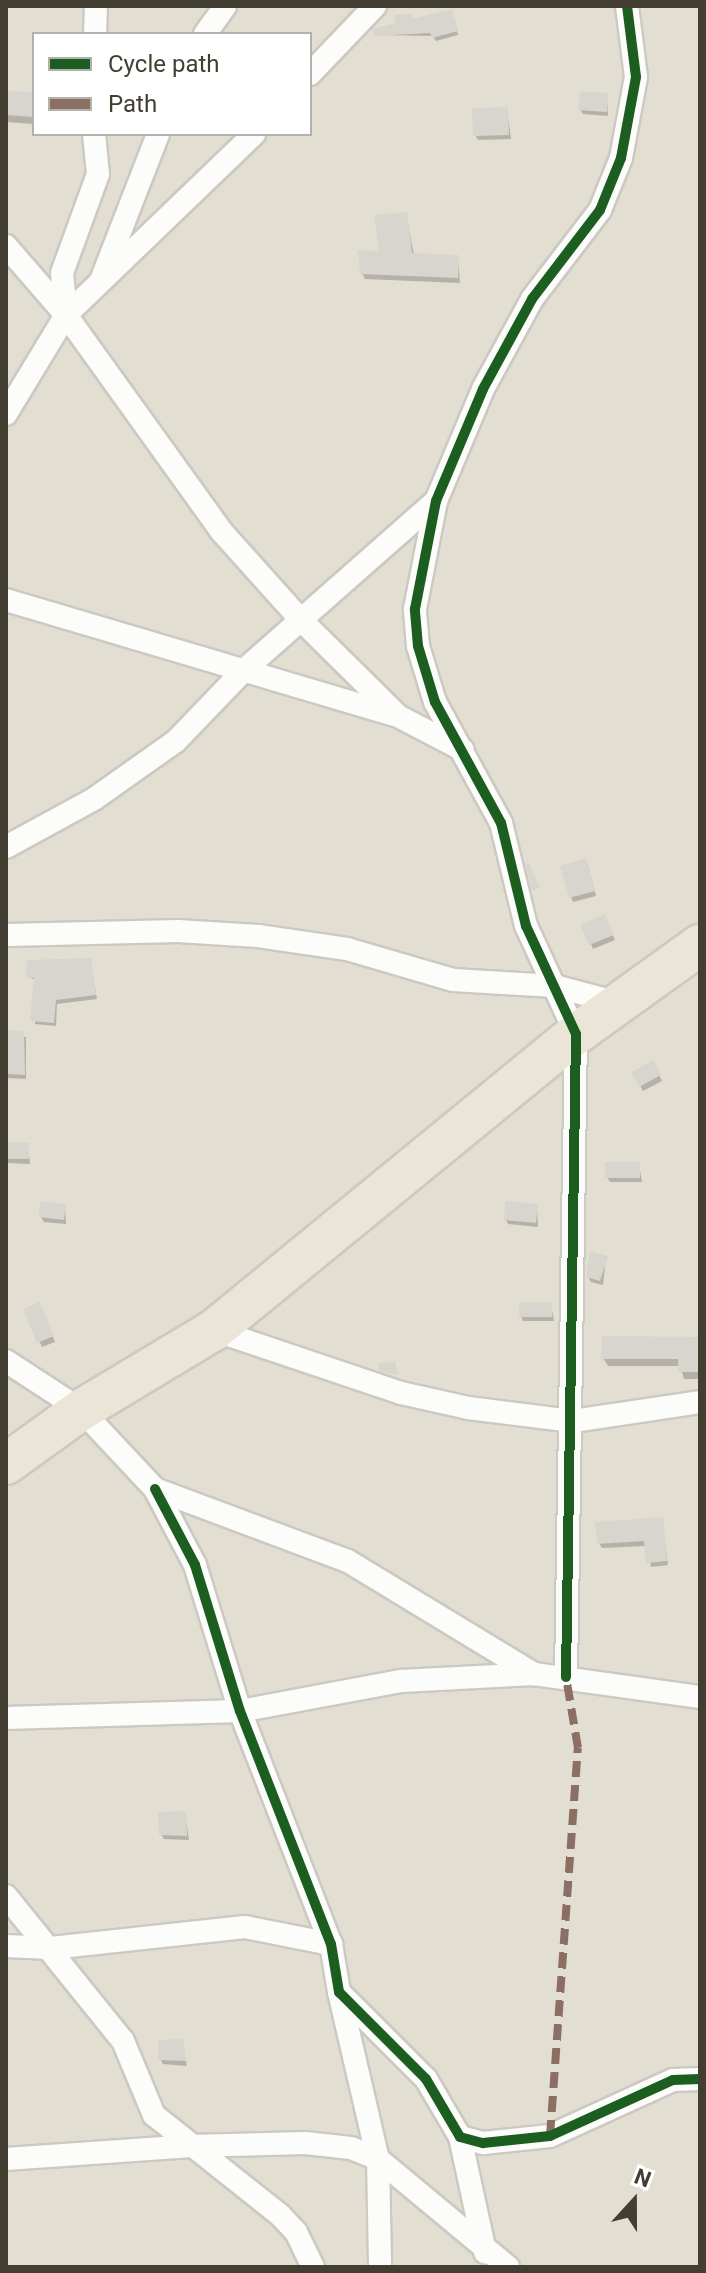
<!DOCTYPE html>
<style>
body{margin:0}
#map{position:relative;width:706px;height:2273px;overflow:hidden;background:#eeece6;font-family:Roboto,sans-serif}
div>[style]{position:absolute}
.residential>*{inset:0;background:#e3ded2}
.shadow>*{inset:0;background:#0003}
.building>*{inset:0;background:#d7d5ce}
.roads{filter:drop-shadow(2px 0 #ccc9c3) drop-shadow(-2px 0 #ccc9c3) drop-shadow(0 2px #ccc9c3) drop-shadow(0 -2px #ccc9c3)}
.street>*{height:22px;margin:-11px;padding:0 11px;transform-origin:11px;border-radius:11px;background:#fcfcfb}
.highway>*{height:40px;margin:-20px;padding:0 20px;transform-origin:20px;border-radius:20px;background:#ebe5d7}
.quiet>*{height:8px;margin-top:-4px;transform-origin:0;background:repeating-linear-gradient(90deg,#8d6e63 0 16px,transparent 0 24px)}
.cycleway>*{height:10px;margin:-5px;padding:0 5px;transform-origin:5px;border-radius:5px;background:#1b5e20}
span{translate:-50% -50%;white-space:nowrap;text-align:center;line-height:1.15;-webkit-text-stroke:7px #fff;paint-order:stroke}
.frame{position:absolute;inset:0;border:8px solid #433e32;pointer-events:none}
.legend{position:absolute;left:32px;top:32px;width:280px;height:104px;box-sizing:border-box;background:#fff;border:2px solid #b4b2ad;margin:0;padding:10px 14px;list-style:none;font-size:24px;color:#433e32}
.legend li{display:flex;align-items:center;gap:16px;height:40px}
.legend b{width:40px;border:2px solid #b4b2ad}
.north{position:absolute;left:594px;top:2161px;width:80px;height:80px;-webkit-text-stroke:6px #fff;paint-order:stroke;rotate:21deg;font-size:22px;font-weight:700;line-height:32px;text-align:center;color:#433e32}
.north::after{content:'';display:block;margin:auto;width:28px;height:36px;background:#433e32;clip-path:polygon(50% 0,100% 100%,50% 72%,0 100%)}
</style>
<div id="map">
<div class="residential">
<i style="clip-path:polygon(evenodd,6px 6px,700px 6px,700px 2267px,6px 2267px,6px 6px,34px 34px,310px 34px,310px 134px,34px 134px,34px 34px)"></i>
</div>
<div class="shadow">
<i style="clip-path:polygon(453px 15px,458px 35px,436px 41px,433px 36px,376px 35px,410px 16px,413px 21px)"></i>
<i style="clip-path:polygon(6px 93px,34px 94px,34px 124px,6px 122px)"></i>
<i style="clip-path:polygon(607px 95px,608px 116px,583px 114px,580px 109px)"></i>
<i style="clip-path:polygon(507px 109px,511px 139px,478px 140px,475px 135px)"></i>
<i style="clip-path:polygon(406px 214px,414px 255px,458px 257px,460px 283px,365px 279px,362px 273px)"></i>
<i style="clip-path:polygon(588px 865px,596px 896px,573px 902px,571px 897px)"></i>
<i style="clip-path:polygon(607px 922px,615px 940px,593px 949px,591px 944px)"></i>
<i style="clip-path:polygon(90px 960px,97px 999px,57px 1004px,56px 1026px,35px 1024px,36px 981px,28px 976px)"></i>
<i style="clip-path:polygon(6px 1033px,26px 1037px,26px 1079px,6px 1078px)"></i>
<i style="clip-path:polygon(653px 1063px,662px 1081px,643px 1091px,633px 1073px)"></i>
<i style="clip-path:polygon(6px 1144px,28px 1145px,30px 1164px,8px 1163px)"></i>
<i style="clip-path:polygon(639px 1164px,642px 1182px,610px 1182px,607px 1177px)"></i>
<i style="clip-path:polygon(65px 1206px,66px 1224px,44px 1222px,41px 1217px)"></i>
<i style="clip-path:polygon(537px 1206px,538px 1227px,508px 1224px,506px 1220px)"></i>
<i style="clip-path:polygon(606px 1257px,603px 1285px,591px 1282px,588px 1277px)"></i>
<i style="clip-path:polygon(551px 1304px,554px 1321px,523px 1321px,521px 1316px)"></i>
<i style="clip-path:polygon(41px 1309px,55px 1342px,42px 1347px,25px 1310px)"></i>
<i style="clip-path:polygon(700px 1341px,700px 1379px,684px 1379px,680px 1366px,608px 1366px,603px 1358px)"></i>
<i style="clip-path:polygon(662px 1519px,668px 1565px,651px 1567px,647px 1546px,602px 1548px,599px 1543px)"></i>
<i style="clip-path:polygon(185px 1813px,189px 1840px,164px 1839px,161px 1834px)"></i>
<i style="clip-path:polygon(182px 2041px,187px 2066px,163px 2064px,160px 2059px)"></i>
</div>
<div class="building">
<i style="clip-path:polygon(452px 9px,458px 31px,432px 38px,430px 33px,374px 36px,373px 29px,395px 23px,395px 15px,411px 14px,411px 19px)"></i>
<i style="clip-path:polygon(6px 91px,34px 92px,34px 117px,6px 115px)"></i>
<i style="clip-path:polygon(580px 91px,608px 93px,607px 112px,578px 110px)"></i>
<i style="clip-path:polygon(508px 107px,509px 135px,473px 136px,472px 108px)"></i>
<i style="clip-path:polygon(407px 212px,412px 253px,459px 255px,458px 278px,360px 274px,358px 250px,379px 251px,374px 215px)"></i>
<i style="clip-path:polygon(586px 858px,595px 891px,569px 898px,560px 866px)"></i>
<i style="clip-path:polygon(529px 863px,540px 888px,532px 891px,526px 865px)"></i>
<i style="clip-path:polygon(605px 914px,614px 935px,589px 945px,580px 925px)"></i>
<i style="clip-path:polygon(91px 958px,96px 995px,56px 1000px,54px 1023px,30px 1021px,34px 978px,26px 977px,27px 960px)"></i>
<i style="clip-path:polygon(6px 1030px,24px 1031px,25px 1075px,6px 1074px)"></i>
<i style="clip-path:polygon(654px 1060px,661px 1075px,639px 1087px,631px 1072px)"></i>
<i style="clip-path:polygon(6px 1142px,29px 1143px,29px 1159px,6px 1159px)"></i>
<i style="clip-path:polygon(605px 1162px,640px 1162px,640px 1178px,605px 1178px)"></i>
<i style="clip-path:polygon(40px 1201px,66px 1204px,64px 1220px,39px 1217px)"></i>
<i style="clip-path:polygon(505px 1201px,538px 1204px,536px 1223px,504px 1220px)"></i>
<i style="clip-path:polygon(590px 1251px,608px 1256px,600px 1281px,586px 1277px)"></i>
<i style="clip-path:polygon(40px 1302px,54px 1336px,37px 1343px,23px 1309px)"></i>
<i style="clip-path:polygon(519px 1302px,552px 1302px,552px 1317px,519px 1317px)"></i>
<i style="clip-path:polygon(602px 1336px,700px 1337px,700px 1372px,678px 1372px,678px 1359px,601px 1359px)"></i>
<i style="clip-path:polygon(395px 1361px,398px 1375px,379px 1371px,378px 1364px)"></i>
<i style="clip-path:polygon(663px 1517px,667px 1561px,646px 1563px,644px 1541px,597px 1544px,595px 1522px)"></i>
<i style="clip-path:polygon(186px 1811px,187px 1836px,159px 1835px,158px 1812px)"></i>
<i style="clip-path:polygon(183px 2039px,186px 2061px,158px 2060px,158px 2040px)"></i>
</div>
<div class="roads">
<div class="street">
<i style="left:95px;top:34px;width:28px;rotate:-88deg"></i>
<i style="left:205px;top:34px;width:34px;rotate:-54deg"></i>
<i style="left:310px;top:74px;width:94px;rotate:-46.3deg"></i>
<i style="left:6px;top:246px;width:91px;rotate:49deg"></i>
<i style="left:66px;top:315px;width:267px;rotate:54.3deg"></i>
<i style="left:222px;top:532px;width:118px;rotate:48.1deg"></i>
<i style="left:301px;top:620px;width:136px;rotate:44.7deg"></i>
<i style="left:398px;top:716px;width:73px;rotate:27.6deg"></i>
<i style="left:102px;top:278px;width:155px;rotate:-68.7deg"></i>
<i style="left:66px;top:315px;width:42px;rotate:-95.4deg"></i>
<i style="left:62px;top:273px;width:105px;rotate:-70deg"></i>
<i style="left:98px;top:174px;width:40px;rotate:-95.7deg"></i>
<i style="left:6px;top:414px;width:116px;rotate:-58.8deg"></i>
<i style="left:66px;top:315px;width:261px;rotate:-43.9deg"></i>
<i style="left:6px;top:600px;width:404px;rotate:16.5deg"></i>
<i style="left:6px;top:847px;width:100px;rotate:-28.6deg"></i>
<i style="left:94px;top:799px;width:100px;rotate:-35.3deg"></i>
<i style="left:176px;top:741px;width:98px;rotate:-46.2deg"></i>
<i style="left:244px;top:670px;width:256px;rotate:-41.4deg"></i>
<i style="left:6px;top:935px;width:172px;rotate:-1.3deg"></i>
<i style="left:178px;top:931px;width:80px;rotate:3.6deg"></i>
<i style="left:258px;top:936px;width:90px;rotate:8.3deg"></i>
<i style="left:347px;top:949px;width:110px;rotate:16.3deg"></i>
<i style="left:453px;top:980px;width:101px;rotate:3.4deg"></i>
<i style="left:554px;top:986px;width:66px;rotate:14.9deg"></i>
<i style="left:214px;top:1330px;width:197px;rotate:18.6deg"></i>
<i style="left:401px;top:1393px;width:69px;rotate:12.6deg"></i>
<i style="left:468px;top:1408px;width:106px;rotate:7.1deg"></i>
<i style="left:573px;top:1421px;width:128px;rotate:-8.5deg"></i>
<i style="left:6px;top:1361px;width:90px;rotate:33.2deg"></i>
<i style="left:81px;top:1410px;width:108px;rotate:46.9deg"></i>
<i style="left:155px;top:1489px;width:206px;rotate:20.5deg"></i>
<i style="left:348px;top:1561px;width:218px;rotate:31.3deg"></i>
<i style="left:155px;top:1489px;width:86px;rotate:62.2deg"></i>
<i style="left:195px;top:1565px;width:153px;rotate:72.9deg"></i>
<i style="left:240px;top:1711px;width:250px;rotate:68.7deg"></i>
<i style="left:331px;top:1944px;width:49px;rotate:80.5deg"></i>
<i style="left:339px;top:1992px;width:123px;rotate:45deg"></i>
<i style="left:426px;top:2079px;width:67px;rotate:59.6deg"></i>
<i style="left:460px;top:2137px;width:24px;rotate:15deg"></i>
<i style="left:483px;top:2143px;width:67px;rotate:-6deg"></i>
<i style="left:550px;top:2136px;width:135px;rotate:-24.5deg"></i>
<i style="left:673px;top:2080px;width:27px;rotate:-2deg"></i>
<i style="left:566px;top:1677px;width:643px;rotate:-89.11deg"></i>
<i style="left:576px;top:1034px;width:119px;rotate:-114.8deg"></i>
<i style="left:526px;top:926px;width:106px;rotate:-103.6deg"></i>
<i style="left:501px;top:823px;width:138px;rotate:-118.6deg"></i>
<i style="left:435px;top:702px;width:59px;rotate:-106.9deg"></i>
<i style="left:418px;top:646px;width:37px;rotate:-95deg"></i>
<i style="left:415px;top:609px;width:110px;rotate:-79deg"></i>
<i style="left:436px;top:501px;width:121px;rotate:-67.2deg"></i>
<i style="left:483px;top:389px;width:102px;rotate:-61.4deg"></i>
<i style="left:532px;top:299px;width:112px;rotate:-52.6deg"></i>
<i style="left:600px;top:210px;width:56px;rotate:-68deg"></i>
<i style="left:621px;top:158px;width:82px;rotate:-79.5deg"></i>
<i style="left:636px;top:77px;width:72px;rotate:-97.2deg"></i>
<i style="left:6px;top:1718px;width:234px;rotate:-1.7deg"></i>
<i style="left:240px;top:1711px;width:164px;rotate:-10.6deg"></i>
<i style="left:401px;top:1681px;width:133px;rotate:-3deg"></i>
<i style="left:534px;top:1674px;width:168px;rotate:7.9deg"></i>
<i style="left:6px;top:1896px;width:186px;rotate:51.1deg"></i>
<i style="left:123px;top:2041px;width:80px;rotate:67.3deg"></i>
<i style="left:154px;top:2115px;width:161px;rotate:38.4deg"></i>
<i style="left:280px;top:2215px;width:23px;rotate:47deg"></i>
<i style="left:296px;top:2232px;width:39px;rotate:64deg"></i>
<i style="left:6px;top:1946px;width:45px;rotate:2.5deg"></i>
<i style="left:51px;top:1948px;width:195px;rotate:-6.2deg"></i>
<i style="left:245px;top:1927px;width:88px;rotate:11.2deg"></i>
<i style="left:339px;top:1992px;width:171px;rotate:76.9deg"></i>
<i style="left:378px;top:2159px;width:108px;rotate:88.9deg"></i>
<i style="left:460px;top:2137px;width:118px;rotate:77.7deg"></i>
<i style="left:6px;top:2159px;width:186px;rotate:-4deg"></i>
<i style="left:192px;top:2146px;width:113px;rotate:-1.5deg"></i>
<i style="left:305px;top:2143px;width:46px;rotate:6.2deg"></i>
<i style="left:351px;top:2148px;width:29px;rotate:22deg"></i>
<i style="left:378px;top:2159px;width:169px;rotate:39.7deg"></i>
</div>
<div class="highway">
<i style="left:6px;top:1464px;width:92px;rotate:-35.8deg"></i>
<i style="left:81px;top:1410px;width:155px;rotate:-31deg"></i>
<i style="left:214px;top:1330px;width:468px;rotate:-39.3deg"></i>
<i style="left:576px;top:1034px;width:153px;rotate:-35.7deg"></i>
</div>
</div>
<div class="quiet">
<i style="left:550px;top:2136px;width:389px;rotate:-85.9deg"></i>
<i style="left:578px;top:1748px;width:72px;rotate:-99.6deg"></i>
</div>
<div class="cycleway">
<i style="left:155px;top:1489px;width:86px;rotate:62.2deg"></i>
<i style="left:195px;top:1565px;width:153px;rotate:72.9deg"></i>
<i style="left:240px;top:1711px;width:250px;rotate:68.7deg"></i>
<i style="left:331px;top:1944px;width:49px;rotate:80.5deg"></i>
<i style="left:339px;top:1992px;width:123px;rotate:45deg"></i>
<i style="left:426px;top:2079px;width:67px;rotate:59.6deg"></i>
<i style="left:460px;top:2137px;width:24px;rotate:15deg"></i>
<i style="left:483px;top:2143px;width:67px;rotate:-6deg"></i>
<i style="left:550px;top:2136px;width:135px;rotate:-24.5deg"></i>
<i style="left:673px;top:2080px;width:27px;rotate:-2deg"></i>
<i style="left:566px;top:1677px;width:643px;rotate:-89.11deg"></i>
<i style="left:576px;top:1034px;width:119px;rotate:-114.8deg"></i>
<i style="left:526px;top:926px;width:106px;rotate:-103.6deg"></i>
<i style="left:501px;top:823px;width:138px;rotate:-118.6deg"></i>
<i style="left:435px;top:702px;width:59px;rotate:-106.9deg"></i>
<i style="left:418px;top:646px;width:37px;rotate:-95deg"></i>
<i style="left:415px;top:609px;width:110px;rotate:-79deg"></i>
<i style="left:436px;top:501px;width:121px;rotate:-67.2deg"></i>
<i style="left:483px;top:389px;width:102px;rotate:-61.4deg"></i>
<i style="left:532px;top:299px;width:112px;rotate:-52.6deg"></i>
<i style="left:600px;top:210px;width:56px;rotate:-68deg"></i>
<i style="left:621px;top:158px;width:82px;rotate:-79.5deg"></i>
<i style="left:636px;top:77px;width:72px;rotate:-97.2deg"></i>
</div>
<div class="frame"></div>
<ul class="legend">
<li><b style="height:10px;background:#1b5e20"></b>Cycle path</li>
<li><b style="height:10px;background:#8d6e63"></b>Path</li>
</ul>
<div class="north">N</div>
</div>
